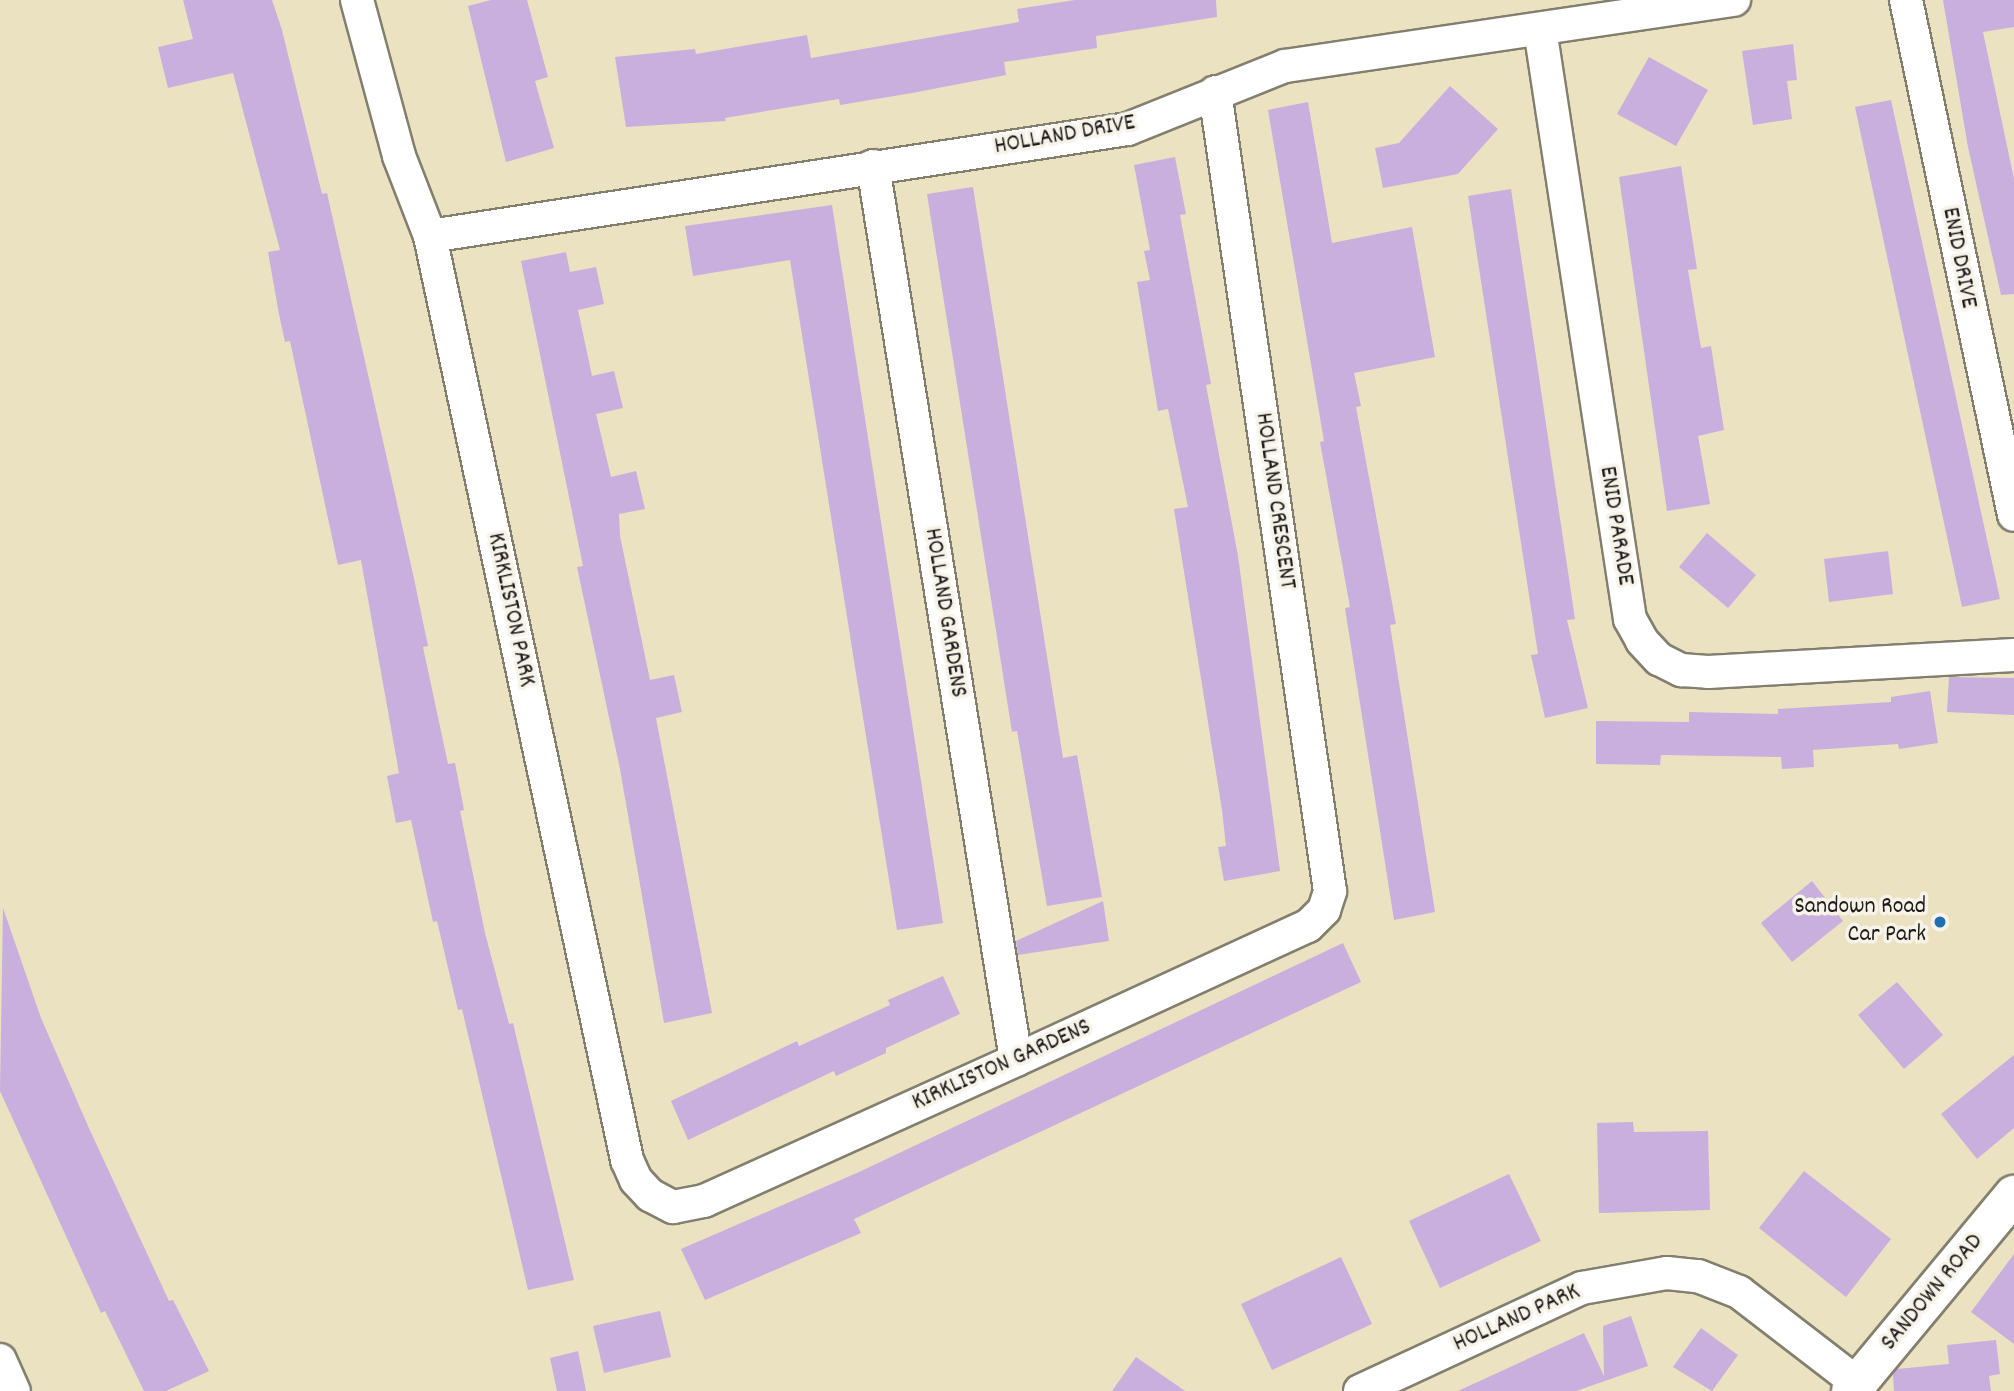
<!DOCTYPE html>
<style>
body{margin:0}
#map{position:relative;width:2014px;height:1391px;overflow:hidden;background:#eae2c0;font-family:Dekko,sans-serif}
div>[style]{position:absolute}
.building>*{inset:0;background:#c9afde}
.roads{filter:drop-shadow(2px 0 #837f6e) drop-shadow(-2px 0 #837f6e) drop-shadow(0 2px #837f6e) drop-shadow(0 -2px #837f6e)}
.street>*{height:32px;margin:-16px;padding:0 16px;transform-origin:16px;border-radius:16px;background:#fff}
.secondary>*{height:38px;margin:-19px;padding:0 19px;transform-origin:19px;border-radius:19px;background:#fff}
.dots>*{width:19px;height:19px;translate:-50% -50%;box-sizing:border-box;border:4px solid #f7f3e8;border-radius:50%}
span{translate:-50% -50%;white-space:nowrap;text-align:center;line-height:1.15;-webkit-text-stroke:7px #f7f3e8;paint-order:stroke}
.street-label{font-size:24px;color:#1c1c1c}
.poi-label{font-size:24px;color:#1c1c1c}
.right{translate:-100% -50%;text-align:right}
</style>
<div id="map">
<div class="building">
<i style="clip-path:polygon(183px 0,272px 0,282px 30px,322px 194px,327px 193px,413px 574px,428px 646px,423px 647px,448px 764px,455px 763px,464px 810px,460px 811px,485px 933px,509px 1024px,513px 1023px,574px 1280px,528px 1290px,462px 1009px,458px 1010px,437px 921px,433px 922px,411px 820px,396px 823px,387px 776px,399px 773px,361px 560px,338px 565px,290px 341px,285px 342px,279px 314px,268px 252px,280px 250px,233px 73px,168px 88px,158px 47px,193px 39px)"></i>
<i style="clip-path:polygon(491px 0,527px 0,548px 77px,535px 81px,554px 148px,506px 162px,468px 6px)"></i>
<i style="clip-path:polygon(1075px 0,1216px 0,1217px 17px,1096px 36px,1097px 48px,1004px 62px,1006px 75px,912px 93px,840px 105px,839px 99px,725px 118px,726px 121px,626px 127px,615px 57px,695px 49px,696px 54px,807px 35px,811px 58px,1019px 22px,1017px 9px)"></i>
<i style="clip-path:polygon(1943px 0,2014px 0,2014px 27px,1983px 32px,2014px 179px,2014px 294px,2001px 295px,1968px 147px)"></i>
<i style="clip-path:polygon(1793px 44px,1797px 80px,1787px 81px,1792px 119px,1753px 125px,1742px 51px)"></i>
<i style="clip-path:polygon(1649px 57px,1708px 90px,1676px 146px,1617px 114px)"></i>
<i style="clip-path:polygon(1450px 86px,1498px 129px,1458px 174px,1383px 188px,1375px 148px,1399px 143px)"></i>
<i style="clip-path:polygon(1891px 100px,2000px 599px,1962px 607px,1855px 107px)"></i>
<i style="clip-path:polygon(1308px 102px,1332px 243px,1412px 227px,1435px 357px,1354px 373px,1361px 406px,1356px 407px,1396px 624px,1390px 625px,1435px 912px,1394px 920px,1345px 608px,1350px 607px,1320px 442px,1324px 441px,1268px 110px)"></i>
<i style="clip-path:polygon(1175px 157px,1186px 214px,1180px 215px,1211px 384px,1206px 385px,1238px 556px,1280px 871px,1224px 881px,1218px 847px,1226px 846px,1222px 810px,1174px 509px,1188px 507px,1168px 409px,1158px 411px,1137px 282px,1150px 280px,1144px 251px,1150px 250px,1134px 165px)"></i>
<i style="clip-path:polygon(1681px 166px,1697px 269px,1688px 270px,1701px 348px,1711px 346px,1724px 430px,1698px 436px,1710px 504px,1667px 511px,1619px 177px)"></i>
<i style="clip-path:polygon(973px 187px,1063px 758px,1077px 755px,1102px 897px,1047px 906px,1017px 731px,1012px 732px,927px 194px)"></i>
<i style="clip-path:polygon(1511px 189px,1575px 619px,1567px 620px,1588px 708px,1545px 718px,1531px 655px,1538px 654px,1468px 196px)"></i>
<i style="clip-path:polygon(832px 205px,943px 923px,897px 930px,790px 260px,693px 276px,685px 226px)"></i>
<i style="clip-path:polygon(566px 252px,570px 272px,596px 267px,604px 304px,578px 310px,592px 376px,614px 371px,623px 408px,596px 414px,611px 477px,636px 471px,645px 509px,619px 514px,620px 536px,650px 680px,674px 675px,682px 712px,656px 718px,712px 1013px,664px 1023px,620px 769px,577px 567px,583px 566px,521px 261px)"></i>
<i style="clip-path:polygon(1707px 533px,1756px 575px,1728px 608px,1679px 567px)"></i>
<i style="clip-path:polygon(1888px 551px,1893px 594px,1829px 602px,1824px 559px)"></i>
<i style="clip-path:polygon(1949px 677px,2014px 678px,2014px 715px,1947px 712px)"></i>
<i style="clip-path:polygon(1930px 691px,1938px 743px,1899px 749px,1898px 744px,1813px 750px,1814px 767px,1782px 769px,1781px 757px,1661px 755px,1660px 765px,1596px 764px,1596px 721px,1689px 722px,1689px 712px,1778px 714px,1778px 709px,1891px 702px,1891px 697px)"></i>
<i style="clip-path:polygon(1812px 881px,1843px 921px,1792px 962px,1761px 923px)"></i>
<i style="clip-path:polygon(1103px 901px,1109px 941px,1018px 955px,1016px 941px)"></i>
<i style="clip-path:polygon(3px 908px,41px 1018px,88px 1126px,169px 1301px,173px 1300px,209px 1371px,166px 1391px,144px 1391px,105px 1311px,101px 1313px,0 1091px)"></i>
<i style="clip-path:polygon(1343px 943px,1361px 982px,854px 1219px,861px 1233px,705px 1300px,681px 1249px,859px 1172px)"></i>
<i style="clip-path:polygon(943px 976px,960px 1014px,886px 1048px,886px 1053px,836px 1076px,834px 1071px,688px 1140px,671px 1101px,797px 1041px,799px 1046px,890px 1005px,888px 1000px)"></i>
<i style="clip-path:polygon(1897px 982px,1943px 1035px,1904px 1069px,1858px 1015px)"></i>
<i style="clip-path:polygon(2014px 1055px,2014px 1128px,1977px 1159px,1941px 1114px)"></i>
<i style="clip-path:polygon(1633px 1122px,1634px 1132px,1708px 1131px,1710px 1210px,1599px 1213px,1597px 1123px)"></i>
<i style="clip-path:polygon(1804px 1171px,1891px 1239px,1846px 1297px,1759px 1228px)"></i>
<i style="clip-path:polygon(1509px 1174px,1541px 1241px,1440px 1288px,1409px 1221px)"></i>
<i style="clip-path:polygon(2014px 1254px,2014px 1344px,1971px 1312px)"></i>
<i style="clip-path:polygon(1341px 1257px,1372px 1324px,1272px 1370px,1241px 1304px)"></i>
<i style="clip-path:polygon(660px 1311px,671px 1357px,604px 1373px,593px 1326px)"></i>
<i style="clip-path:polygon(1631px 1316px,1648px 1366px,1576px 1391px,1458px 1391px,1584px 1333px,1604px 1376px,1603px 1326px)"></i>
<i style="clip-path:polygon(1701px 1328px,1738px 1355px,1712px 1391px,1673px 1367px)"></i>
<i style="clip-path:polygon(1996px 1340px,2000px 1374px,1989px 1376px,1991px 1391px,1894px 1391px,1893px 1375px,1897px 1369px,1949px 1364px,1947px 1345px)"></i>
<i style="clip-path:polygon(578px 1351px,586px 1391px,557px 1391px,550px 1358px)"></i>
<i style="clip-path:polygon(1136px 1357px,1185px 1391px,1112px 1391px)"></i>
</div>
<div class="roads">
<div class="street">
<i style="left:357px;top:0;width:162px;rotate:74.9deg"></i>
<i style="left:399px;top:156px;width:86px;rotate:68.8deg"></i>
<i style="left:430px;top:236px;width:945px;rotate:77.96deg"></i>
<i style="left:627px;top:1160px;width:22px;rotate:66deg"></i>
<i style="left:636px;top:1180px;width:21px;rotate:47deg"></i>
<i style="left:650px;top:1195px;width:26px;rotate:28deg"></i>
<i style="left:673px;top:1207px;width:32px;rotate:-11deg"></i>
<i style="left:704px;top:1201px;width:342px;rotate:-24.3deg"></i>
<i style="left:1016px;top:1060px;width:321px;rotate:-24.7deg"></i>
<i style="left:1308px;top:926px;width:23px;rotate:-45deg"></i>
<i style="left:1324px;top:910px;width:20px;rotate:-72deg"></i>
<i style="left:1330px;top:891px;width:807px;rotate:-98.19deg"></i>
<i style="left:1906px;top:0;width:526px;rotate:78.16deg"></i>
<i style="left:1540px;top:29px;width:597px;rotate:81.33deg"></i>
<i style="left:1630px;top:619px;width:25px;rotate:61deg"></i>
<i style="left:1642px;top:641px;width:25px;rotate:47deg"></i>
<i style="left:1659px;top:659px;width:25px;rotate:27deg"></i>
<i style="left:1681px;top:670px;width:27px;rotate:4deg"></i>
<i style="left:1708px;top:672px;width:306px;rotate:-3.2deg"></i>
<i style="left:873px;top:166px;width:905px;rotate:80.91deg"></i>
<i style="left:430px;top:236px;width:706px;rotate:-8.72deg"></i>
<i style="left:1128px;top:129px;width:169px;rotate:-21.9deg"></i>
<i style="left:1285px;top:66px;width:454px;rotate:-8.4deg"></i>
<i style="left:0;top:1360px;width:34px;rotate:66deg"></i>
<i style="left:1360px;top:1391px;width:245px;rotate:-24.9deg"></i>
<i style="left:1582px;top:1288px;width:86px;rotate:-10deg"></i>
<i style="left:1667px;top:1273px;width:31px;rotate:6deg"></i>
<i style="left:1698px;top:1276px;width:44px;rotate:21.3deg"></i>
<i style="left:1739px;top:1292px;width:149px;rotate:37.6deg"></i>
</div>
<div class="secondary">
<i style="left:1851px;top:1391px;width:255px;rotate:-50.3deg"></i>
</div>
</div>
<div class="dots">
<i style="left:1940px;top:922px;background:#1f6fb2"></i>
</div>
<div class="street-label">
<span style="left:1065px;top:136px;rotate:-10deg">HOLLAND DRIVE</span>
<span style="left:1958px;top:258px;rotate:79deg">ENID DRIVE</span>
<span style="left:1274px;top:501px;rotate:82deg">HOLLAND CRESCENT</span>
<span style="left:1615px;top:526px;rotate:81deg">ENID PARADE</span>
<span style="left:510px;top:610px;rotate:78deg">KIRKLISTON PARK</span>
<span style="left:944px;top:613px;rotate:81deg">HOLLAND GARDENS</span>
<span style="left:1002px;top:1066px;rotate:-24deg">KIRKLISTON GARDENS</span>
<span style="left:1933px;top:1293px;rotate:-50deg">SANDOWN ROAD</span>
<span style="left:1517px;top:1319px;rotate:-24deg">HOLLAND PARK</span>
</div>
<div class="poi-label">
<span class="right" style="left:1926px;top:922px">Sandown Road<br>Car Park</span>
</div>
</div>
